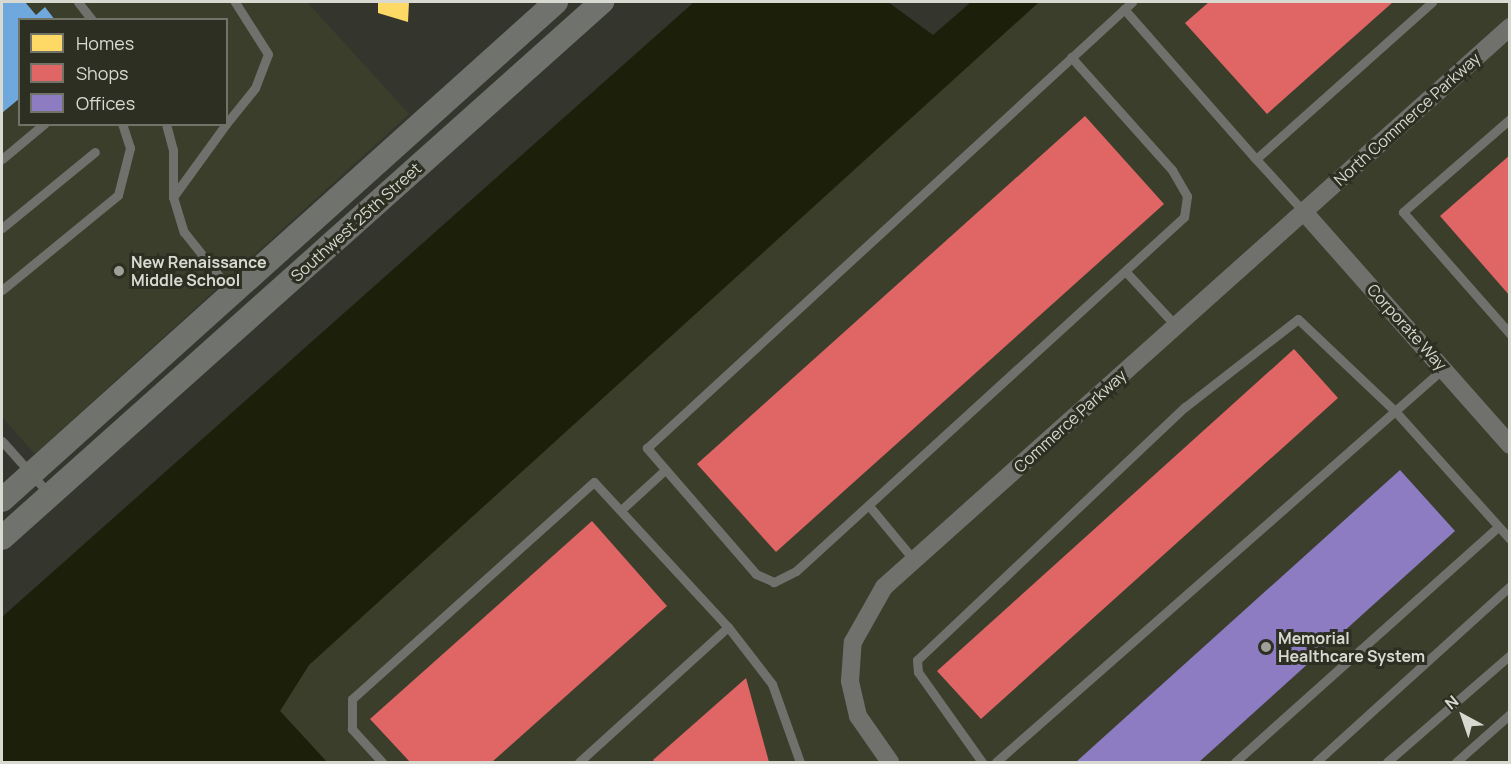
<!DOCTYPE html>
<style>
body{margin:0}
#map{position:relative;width:1511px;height:764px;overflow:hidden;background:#34362e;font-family:Manrope,sans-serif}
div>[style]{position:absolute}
.built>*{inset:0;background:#3b3e2b}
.water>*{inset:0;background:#1c1f0a}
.homes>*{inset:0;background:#ffd966}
.shops>*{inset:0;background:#e06666}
.offices>*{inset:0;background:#8e7cc3}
.schools>*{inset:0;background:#6fa8dc}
.lane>*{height:9px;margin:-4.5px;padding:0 4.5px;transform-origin:4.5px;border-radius:4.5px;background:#70716c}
.street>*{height:18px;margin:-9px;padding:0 9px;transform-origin:9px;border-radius:9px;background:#70716c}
.secondary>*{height:24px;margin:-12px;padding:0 12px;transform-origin:12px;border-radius:12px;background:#70726e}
.dots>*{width:16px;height:16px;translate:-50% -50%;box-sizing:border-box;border:3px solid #2c2f21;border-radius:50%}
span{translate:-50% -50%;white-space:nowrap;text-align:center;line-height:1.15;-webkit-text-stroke:6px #2c2f21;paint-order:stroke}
.street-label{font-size:16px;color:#d8dad2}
.poi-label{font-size:16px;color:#d8dad2;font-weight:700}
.left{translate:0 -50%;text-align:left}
.frame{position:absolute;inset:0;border:3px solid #d8dad2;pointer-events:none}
.legend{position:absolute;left:18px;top:18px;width:210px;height:108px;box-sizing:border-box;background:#2c2f21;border:2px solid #717368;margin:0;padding:8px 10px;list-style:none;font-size:18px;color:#d8dad2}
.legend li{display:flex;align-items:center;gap:12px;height:30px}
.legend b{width:30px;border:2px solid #717368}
.north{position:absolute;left:1433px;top:686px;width:60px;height:60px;-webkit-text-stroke:4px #2c2f21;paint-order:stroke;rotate:320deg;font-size:16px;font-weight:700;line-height:24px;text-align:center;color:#d8dad2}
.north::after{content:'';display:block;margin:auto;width:21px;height:27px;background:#d8dad2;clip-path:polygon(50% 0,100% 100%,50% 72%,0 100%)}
</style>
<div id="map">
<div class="built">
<i style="clip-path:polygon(evenodd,2px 2px,307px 2px,409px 114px,35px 454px,2px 417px,2px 2px,20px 20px,226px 20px,226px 124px,20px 124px,20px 20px)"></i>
<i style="clip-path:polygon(1039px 2px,1509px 2px,1509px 762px,327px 762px,280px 711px,309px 665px)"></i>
</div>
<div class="water">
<i style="clip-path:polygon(694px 2px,888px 2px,933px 35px,971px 2px,1039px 2px,309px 665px,280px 711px,327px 762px,2px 762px,2px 617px)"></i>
</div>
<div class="homes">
<i style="clip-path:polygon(378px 2px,409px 2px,408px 22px,378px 13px)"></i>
</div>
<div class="shops">
<i style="clip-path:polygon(1209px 2px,1393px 2px,1267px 114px,1185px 23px)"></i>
<i style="clip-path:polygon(1085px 116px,1164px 204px,776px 552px,697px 464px)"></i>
<i style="clip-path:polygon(1510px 155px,1510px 296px,1440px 216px)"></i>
<i style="clip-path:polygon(1294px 349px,1338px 398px,981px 719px,937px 671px)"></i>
<i style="clip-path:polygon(592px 521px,667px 606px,492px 762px,410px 762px,370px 719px)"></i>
<i style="clip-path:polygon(746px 678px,769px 762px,655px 762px,653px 760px)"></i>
</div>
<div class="offices">
<i style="clip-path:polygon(1400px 470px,1455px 531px,1199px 762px,1076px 762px)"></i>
</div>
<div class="schools">
<i style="clip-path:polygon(2px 2px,25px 2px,36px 15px,45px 7px,55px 20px,20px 20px,20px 98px,2px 113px)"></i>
</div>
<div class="lane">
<i style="left:78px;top:2px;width:23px;rotate:52deg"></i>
<i style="left:1124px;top:9px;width:200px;rotate:48.7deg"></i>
<i style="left:1071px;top:57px;width:152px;rotate:48.2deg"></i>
<i style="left:1172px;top:170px;width:30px;rotate:60deg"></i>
<i style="left:1187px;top:196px;width:21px;rotate:98deg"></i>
<i style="left:1184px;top:217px;width:525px;rotate:137.62deg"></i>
<i style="left:796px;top:571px;width:25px;rotate:153deg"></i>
<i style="left:774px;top:582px;width:20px;rotate:-156deg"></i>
<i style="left:756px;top:574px;width:167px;rotate:-130.9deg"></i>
<i style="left:647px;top:448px;width:659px;rotate:-42.6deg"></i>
<i style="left:1510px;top:119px;width:142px;rotate:139deg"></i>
<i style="left:1403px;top:212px;width:162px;rotate:48.7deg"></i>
<i style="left:166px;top:124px;width:27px;rotate:75deg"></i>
<i style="left:173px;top:150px;width:47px;rotate:90deg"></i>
<i style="left:173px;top:197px;width:37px;rotate:73deg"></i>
<i style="left:184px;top:232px;width:75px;rotate:51.5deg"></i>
<i style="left:226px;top:124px;width:46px;rotate:-51.1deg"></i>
<i style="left:255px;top:88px;width:36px;rotate:-69deg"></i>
<i style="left:268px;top:54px;width:62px;rotate:-122.4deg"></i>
<i style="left:2px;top:159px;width:55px;rotate:-39.8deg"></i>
<i style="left:173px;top:197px;width:90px;rotate:-54deg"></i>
<i style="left:1304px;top:212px;width:72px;rotate:-132.2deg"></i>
<i style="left:1256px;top:159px;width:236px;rotate:-41.7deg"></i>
<i style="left:2px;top:228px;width:120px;rotate:-39.3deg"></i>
<i style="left:1127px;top:273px;width:72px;rotate:47.2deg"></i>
<i style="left:2px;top:290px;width:150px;rotate:-39.3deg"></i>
<i style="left:118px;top:195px;width:49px;rotate:-75.7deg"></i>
<i style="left:130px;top:148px;width:25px;rotate:-108deg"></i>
<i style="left:2px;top:441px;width:72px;rotate:48.4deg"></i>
<i style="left:870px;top:507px;width:69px;rotate:50.3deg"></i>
<i style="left:621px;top:510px;width:59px;rotate:-42.3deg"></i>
<i style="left:382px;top:762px;width:45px;rotate:-132.3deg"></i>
<i style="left:352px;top:729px;width:30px;rotate:-90deg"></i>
<i style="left:352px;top:699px;width:325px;rotate:-41.9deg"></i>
<i style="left:594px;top:482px;width:197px;rotate:47.3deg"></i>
<i style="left:728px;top:627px;width:72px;rotate:52.3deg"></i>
<i style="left:772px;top:684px;width:83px;rotate:70.3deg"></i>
<i style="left:579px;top:762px;width:201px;rotate:-42.2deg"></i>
<i style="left:982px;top:762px;width:110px;rotate:-125.4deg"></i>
<i style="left:918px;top:672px;width:12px;rotate:-95deg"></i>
<i style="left:917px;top:660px;width:369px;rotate:-43.4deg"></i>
<i style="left:1185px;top:407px;width:143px;rotate:-37.9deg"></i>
<i style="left:1298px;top:319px;width:134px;rotate:43.5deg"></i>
<i style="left:1395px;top:411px;width:172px;rotate:48.1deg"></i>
<i style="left:996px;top:762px;width:597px;rotate:-41.33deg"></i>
<i style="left:1235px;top:762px;width:351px;rotate:-41.8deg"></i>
<i style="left:1316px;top:762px;width:262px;rotate:-42.2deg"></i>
<i style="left:1387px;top:762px;width:163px;rotate:-41deg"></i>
<i style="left:1456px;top:762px;width:72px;rotate:-41.6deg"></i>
</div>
<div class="street">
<i style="left:1304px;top:212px;width:311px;rotate:48.5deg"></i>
<i style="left:890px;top:762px;width:56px;rotate:-124.8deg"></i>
<i style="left:858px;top:716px;width:36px;rotate:-103deg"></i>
<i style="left:850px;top:681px;width:39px;rotate:-86deg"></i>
<i style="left:853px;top:642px;width:63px;rotate:-60.6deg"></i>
<i style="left:884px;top:587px;width:840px;rotate:-41.81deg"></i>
</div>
<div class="secondary">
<i style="left:2px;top:500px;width:745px;rotate:-41.95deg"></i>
<i style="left:2px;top:538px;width:805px;rotate:-41.78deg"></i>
</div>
<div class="dots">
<i style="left:119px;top:271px;background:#9fa199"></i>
<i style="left:1266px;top:647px;background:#9fa199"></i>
</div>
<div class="street-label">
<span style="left:1407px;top:119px;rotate:-42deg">North Commerce Parkway</span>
<span style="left:356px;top:222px;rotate:-42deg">Southwest 25th Street</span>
<span style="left:1407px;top:327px;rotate:48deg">Corporate Way</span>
<span style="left:1070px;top:421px;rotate:-42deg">Commerce Parkway</span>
</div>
<div class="poi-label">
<span class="left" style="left:131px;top:271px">New Renaissance<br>Middle School</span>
<span class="left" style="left:1278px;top:647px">Memorial<br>Healthcare System</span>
</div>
<div class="frame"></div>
<ul class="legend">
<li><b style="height:16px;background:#ffd966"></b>Homes</li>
<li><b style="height:16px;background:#e06666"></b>Shops</li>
<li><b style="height:16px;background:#8e7cc3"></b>Offices</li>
</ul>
<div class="north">N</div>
</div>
